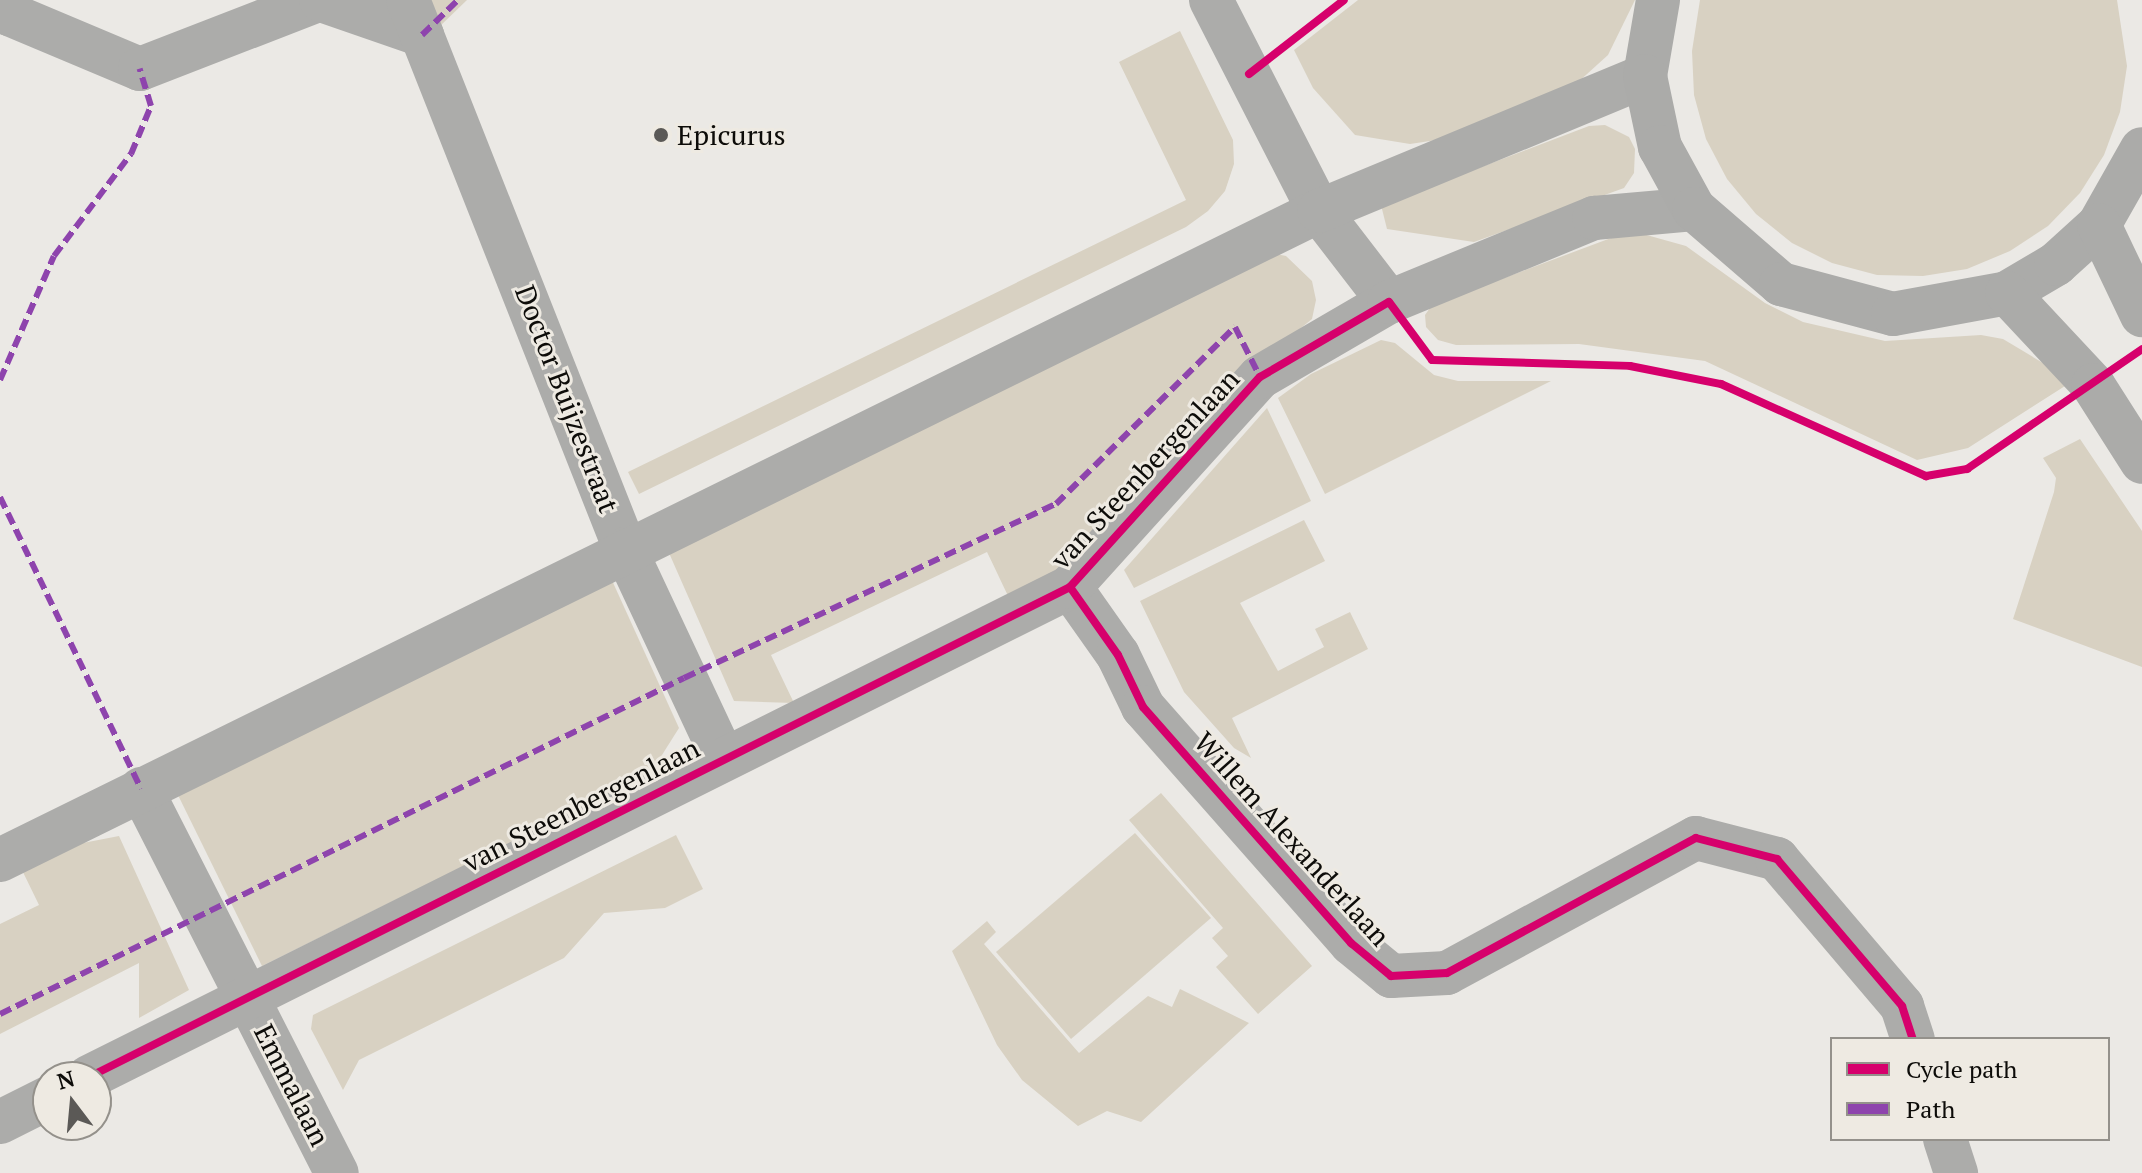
<!DOCTYPE html>
<style>
body{margin:0}
#map{position:relative;width:2142px;height:1173px;overflow:hidden;background:#ebe9e5;font-family:"PT Serif",serif}
div>[style]{position:absolute}
.green>*{inset:0;background:#d8d1c2}
.minor>*{height:44px;margin:-22px;padding:0 22px;transform-origin:22px;border-radius:22px;background:#acacaa}
.secondary>*{height:44px;margin:-22px;padding:0 22px;transform-origin:22px;border-radius:22px;background:#ababa9}
.quiet>*{height:6px;margin-top:-3px;transform-origin:0;background:repeating-linear-gradient(90deg,#8e44ad 0 12px,transparent 0 18px)}
.cycleway>*{height:8px;margin:-4px;padding:0 4px;transform-origin:4px;border-radius:4px;background:#d6006c}
.dots>*{width:22px;height:22px;translate:-50% -50%;box-sizing:border-box;border:4px solid #eeeae2;border-radius:50%}
span{translate:-50% -50%;white-space:nowrap;text-align:center;line-height:1.15;-webkit-text-stroke:6px #eeeae2;paint-order:stroke}
.poi-label{font-size:28px;color:#0d0c09}
.left{translate:0 -50%;text-align:left}
.street-label{font-size:28px;color:#0d0c09}
.legend{position:absolute;left:1830px;top:1037px;width:280px;height:104px;box-sizing:border-box;background:#eeeae2;border:2px solid #94918b;margin:0;padding:10px 14px;list-style:none;font-size:24px;color:#0d0c09}
.legend li{display:flex;align-items:center;gap:16px;height:40px}
.legend b{width:40px;border:2px solid #94918b}
.north{position:absolute;left:32px;top:1061px;width:80px;height:80px;box-sizing:border-box;background:#eeeae2;border:2px solid #94918b;border-radius:50%;rotate:344deg;font-size:22px;font-weight:700;line-height:32px;text-align:center;color:#0d0c09}
.north::after{content:'';display:block;margin:auto;width:28px;height:36px;background:#5b5956;clip-path:polygon(50% 0,100% 100%,50% 72%,0 100%)}
</style>
<div id="map">
<div class="green">
<i style="clip-path:polygon(425px 0,467px 0,438px 28px)"></i>
<i style="clip-path:polygon(1358px 0,1635px 0,1608px 55px,1576px 84px,1443px 139px,1410px 144px,1355px 135px,1313px 88px,1294px 50px)"></i>
<i style="clip-path:polygon(1700px 0,2117px 0,2127px 66px,2120px 112px,2104px 155px,2080px 193px,2048px 226px,2010px 251px,1967px 269px,1923px 276px,1877px 275px,1832px 263px,1792px 243px,1756px 214px,1727px 179px,1706px 139px,1694px 95px,1692px 51px)"></i>
<i style="clip-path:polygon(1180px 31px,1233px 140px,1234px 164px,1225px 191px,1208px 211px,1186px 227px,639px 494px,628px 472px,1186px 200px,1119px 62px)"></i>
<i style="clip-path:polygon(1605px 125px,1629px 137px,1635px 149px,1634px 173px,1624px 188px,1474px 242px,1387px 229px,1381px 205px,1589px 126px)"></i>
<i style="clip-path:polygon(1643px 234px,1686px 246px,1765px 303px,1803px 322px,1885px 341px,1981px 335px,2003px 339px,2048px 366px,2065px 386px,1968px 448px,1917px 460px,1705px 361px,1579px 344px,1456px 345px,1438px 340px,1426px 327px,1425px 315px,1432px 305px,1619px 235px)"></i>
<i style="clip-path:polygon(1266px 252px,1286px 256px,1312px 281px,1316px 300px,1312px 319px,1218px 395px,1074px 559px,1010px 600px,987px 552px,771px 655px,794px 703px,734px 701px,666px 546px)"></i>
<i style="clip-path:polygon(1381px 340px,1395px 343px,1434px 375px,1458px 381px,1551px 381px,1325px 494px,1278px 398px,1311px 374px)"></i>
<i style="clip-path:polygon(1267px 408px,1311px 501px,1134px 588px,1124px 570px)"></i>
<i style="clip-path:polygon(2080px 439px,2142px 531px,2142px 667px,2013px 619px,2054px 492px,2056px 478px,2043px 458px)"></i>
<i style="clip-path:polygon(1304px 520px,1325px 561px,1240px 603px,1278px 671px,1324px 647px,1315px 629px,1350px 612px,1368px 649px,1232px 718px,1251px 758px,1234px 748px,1184px 692px,1140px 601px)"></i>
<i style="clip-path:polygon(610px 576px,679px 728px,650px 774px,262px 966px,176px 791px)"></i>
<i style="clip-path:polygon(1161px 793px,1312px 966px,1258px 1014px,1216px 967px,1228px 956px,1212px 938px,1223px 928px,1129px 820px)"></i>
<i style="clip-path:polygon(1135px 833px,1211px 918px,1071px 1039px,996px 952px)"></i>
<i style="clip-path:polygon(676px 835px,703px 889px,665px 908px,604px 913px,564px 958px,359px 1060px,343px 1090px,311px 1029px,313px 1015px)"></i>
<i style="clip-path:polygon(119px 836px,189px 990px,139px 1018px,139px 963px,0 1034px,0 924px,39px 905px,20px 866px,52px 849px)"></i>
<i style="clip-path:polygon(987px 921px,996px 932px,984px 944px,1079px 1053px,1148px 996px,1172px 1007px,1180px 989px,1249px 1023px,1141px 1122px,1107px 1111px,1078px 1126px,1022px 1080px,997px 1045px,952px 951px)"></i>
</div>
<div class="minor">
<i style="left:4px;top:0;width:15px;rotate:70deg"></i>
<i style="left:9px;top:14px;width:142px;rotate:22.8deg"></i>
<i style="left:140px;top:69px;width:191px;rotate:-21.2deg"></i>
<i style="left:321px;top:0;width:107px;rotate:19.1deg"></i>
<i style="left:408px;top:0;width:590px;rotate:68.43deg"></i>
<i style="left:625px;top:549px;width:231px;rotate:64.9deg"></i>
<i style="left:1211px;top:0;width:237px;rotate:62.9deg"></i>
<i style="left:1319px;top:211px;width:115px;rotate:52.4deg"></i>
<i style="left:1070px;top:587px;width:83px;rotate:54.8deg"></i>
<i style="left:1118px;top:655px;width:58px;rotate:64.3deg"></i>
<i style="left:1143px;top:707px;width:315px;rotate:48.6deg"></i>
<i style="left:1351px;top:943px;width:52px;rotate:39.5deg"></i>
<i style="left:1391px;top:976px;width:56px;rotate:-3.1deg"></i>
<i style="left:1447px;top:973px;width:283px;rotate:-28.5deg"></i>
<i style="left:1696px;top:838px;width:84px;rotate:14.5deg"></i>
<i style="left:1777px;top:859px;width:193px;rotate:49.6deg"></i>
<i style="left:1902px;top:1006px;width:35px;rotate:72deg"></i>
<i style="left:141px;top:789px;width:431px;rotate:63deg"></i>
<i style="left:0;top:860px;width:1470px;rotate:-26.2deg"></i>
<i style="left:1319px;top:211px;width:353px;rotate:-22.5deg"></i>
<i style="left:89px;top:1077px;width:1097px;rotate:-26.54deg"></i>
<i style="left:1070px;top:587px;width:283px;rotate:-47.9deg"></i>
<i style="left:1260px;top:377px;width:149px;rotate:-30.2deg"></i>
<i style="left:1389px;top:302px;width:222px;rotate:-22.3deg"></i>
<i style="left:1594px;top:218px;width:100px;rotate:-5.1deg"></i>
<i style="left:0;top:1122px;width:54px;rotate:-26.6deg"></i>
<i style="left:1945px;top:1139px;width:36px;rotate:72deg"></i>
</div>
<div class="secondary">
<i style="left:1658px;top:0;width:77px;rotate:99.7deg"></i>
<i style="left:1645px;top:76px;width:73px;rotate:78.1deg"></i>
<i style="left:1660px;top:147px;width:71px;rotate:61.3deg"></i>
<i style="left:1694px;top:209px;width:115px;rotate:40.8deg"></i>
<i style="left:1781px;top:284px;width:116px;rotate:15deg"></i>
<i style="left:1893px;top:314px;width:116px;rotate:-10.4deg"></i>
<i style="left:2007px;top:293px;width:57px;rotate:-30.6deg"></i>
<i style="left:2056px;top:264px;width:58px;rotate:-42.2deg"></i>
<i style="left:2099px;top:225px;width:87px;rotate:-60.5deg"></i>
<i style="left:2099px;top:225px;width:100px;rotate:64.5deg"></i>
<i style="left:2007px;top:293px;width:126px;rotate:46.9deg"></i>
<i style="left:2093px;top:385px;width:91px;rotate:57.5deg"></i>
</div>
<div class="quiet">
<i style="left:422px;top:35px;width:50px;rotate:-44.2deg"></i>
<i style="left:0;top:380px;width:135px;rotate:-66.5deg"></i>
<i style="left:54px;top:256px;width:128px;rotate:-53deg"></i>
<i style="left:131px;top:154px;width:52px;rotate:-67.4deg"></i>
<i style="left:151px;top:106px;width:39px;rotate:-107deg"></i>
<i style="left:0;top:497px;width:324px;rotate:64.2deg"></i>
<i style="left:0;top:1014px;width:762px;rotate:-26.16deg"></i>
<i style="left:684px;top:678px;width:411px;rotate:-25.1deg"></i>
<i style="left:1056px;top:504px;width:252px;rotate:-44.7deg"></i>
<i style="left:1235px;top:327px;width:56px;rotate:63.4deg"></i>
</div>
<div class="cycleway">
<i style="left:1249px;top:74px;width:120px;rotate:-37.9deg"></i>
<i style="left:1070px;top:587px;width:83px;rotate:54.8deg"></i>
<i style="left:1118px;top:655px;width:58px;rotate:64.3deg"></i>
<i style="left:1143px;top:707px;width:315px;rotate:48.6deg"></i>
<i style="left:1351px;top:943px;width:52px;rotate:39.5deg"></i>
<i style="left:1391px;top:976px;width:56px;rotate:-3.1deg"></i>
<i style="left:1447px;top:973px;width:283px;rotate:-28.5deg"></i>
<i style="left:1696px;top:838px;width:84px;rotate:14.5deg"></i>
<i style="left:1777px;top:859px;width:193px;rotate:49.6deg"></i>
<i style="left:1902px;top:1006px;width:35px;rotate:72deg"></i>
<i style="left:89px;top:1077px;width:1097px;rotate:-26.54deg"></i>
<i style="left:1070px;top:587px;width:283px;rotate:-47.9deg"></i>
<i style="left:1260px;top:377px;width:149px;rotate:-30.2deg"></i>
<i style="left:1389px;top:302px;width:72px;rotate:53.4deg"></i>
<i style="left:1432px;top:360px;width:198px;rotate:1.7deg"></i>
<i style="left:1630px;top:366px;width:93px;rotate:11.2deg"></i>
<i style="left:1721px;top:384px;width:225px;rotate:24.2deg"></i>
<i style="left:1926px;top:476px;width:42px;rotate:-9.7deg"></i>
<i style="left:1967px;top:469px;width:212px;rotate:-34.4deg"></i>
</div>
<div class="dots">
<i style="left:661px;top:135px;background:#5b5956"></i>
</div>
<div class="poi-label">
<span class="left" style="left:677px;top:135px">Epicurus</span>
</div>
<div class="street-label">
<span style="left:567px;top:399px;rotate:69deg">Doctor Buijzestraat</span>
<span style="left:1145px;top:469px;rotate:-47deg">van Steenbergenlaan</span>
<span style="left:581px;top:805px;rotate:-27deg">van Steenbergenlaan</span>
<span style="left:1292px;top:839px;rotate:48deg">Willem Alexanderlaan</span>
<span style="left:292px;top:1085px;rotate:63deg">Emmalaan</span>
</div>
<ul class="legend">
<li><b style="height:10px;background:#d6006c"></b>Cycle path</li>
<li><b style="height:10px;background:#8e44ad"></b>Path</li>
</ul>
<div class="north">N</div>
</div>
